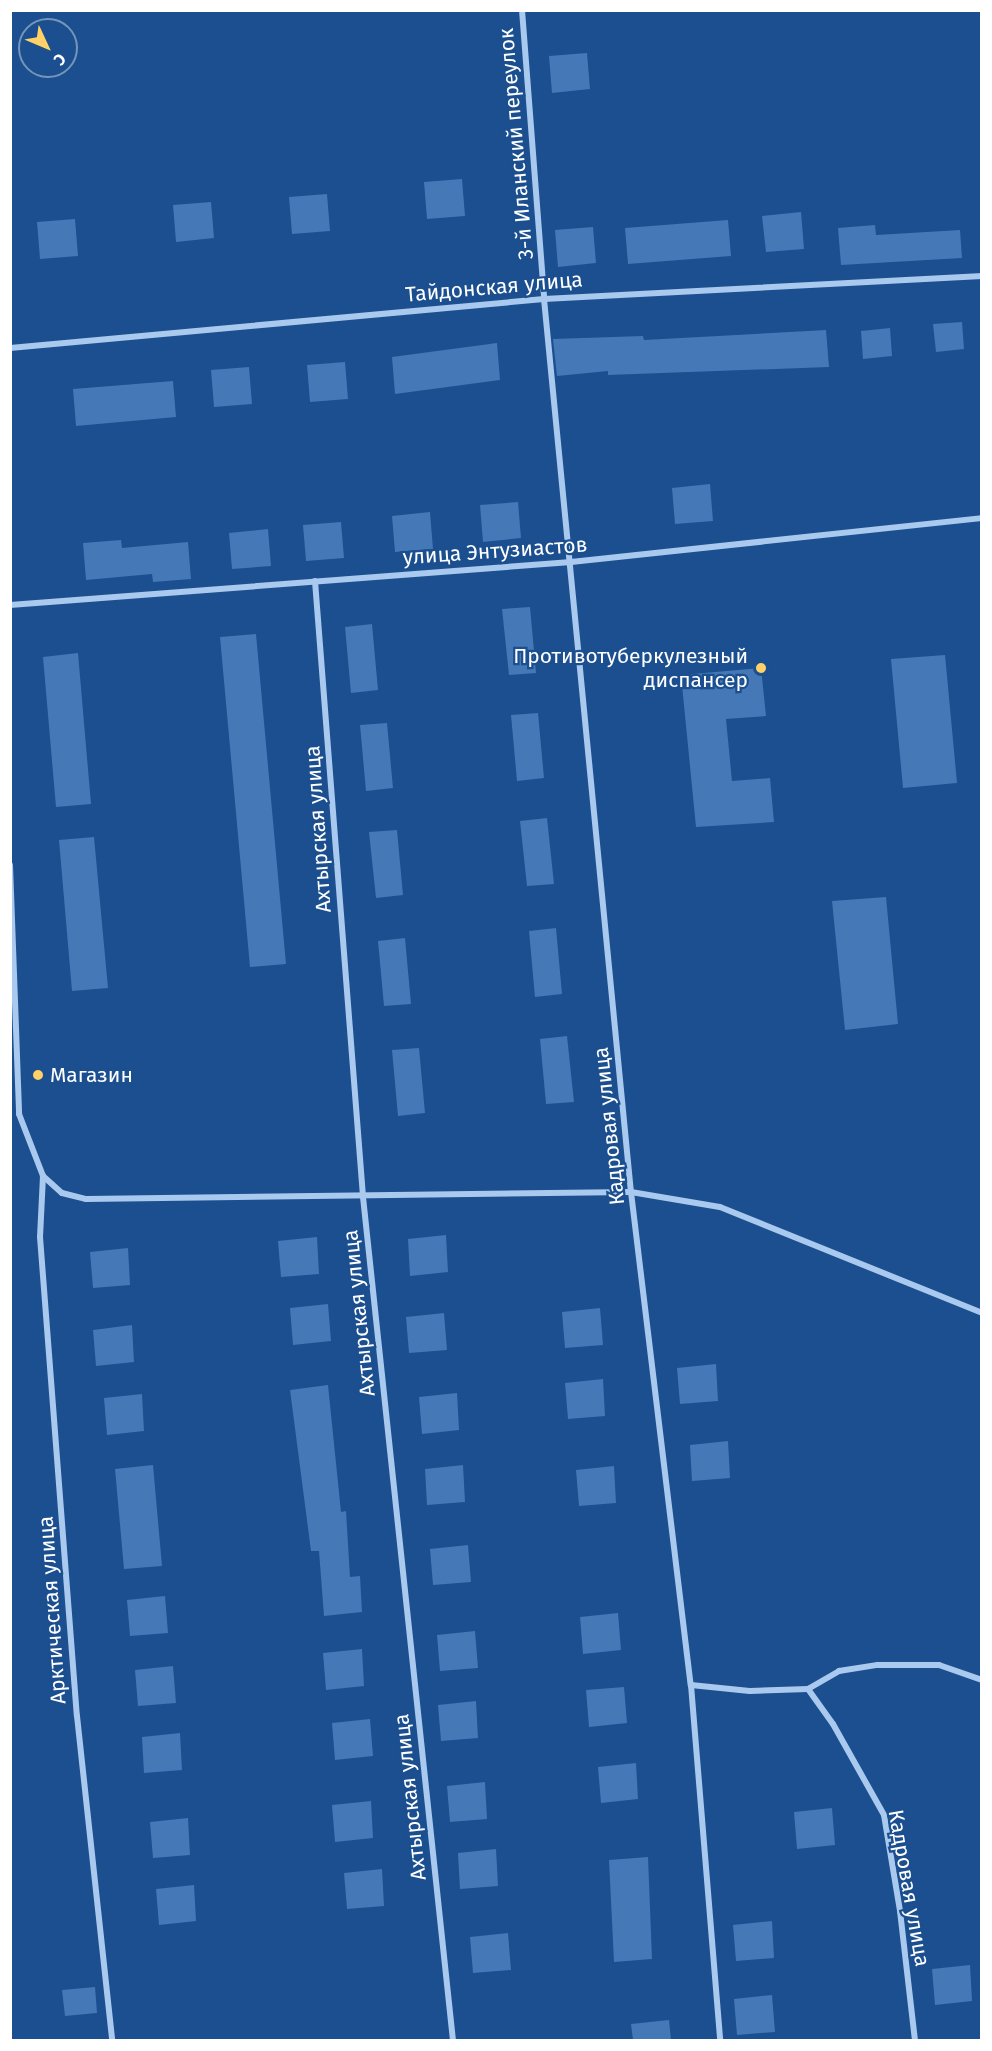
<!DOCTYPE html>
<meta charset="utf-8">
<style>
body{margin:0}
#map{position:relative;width:992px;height:2051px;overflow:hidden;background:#1b4f8f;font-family:"Fira Sans",sans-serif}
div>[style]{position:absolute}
.building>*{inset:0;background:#4478b7}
.minor>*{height:6px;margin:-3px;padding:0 3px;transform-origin:3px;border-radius:3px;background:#a9c9ee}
.dots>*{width:16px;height:16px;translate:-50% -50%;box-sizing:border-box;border:3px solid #1b4f8f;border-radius:50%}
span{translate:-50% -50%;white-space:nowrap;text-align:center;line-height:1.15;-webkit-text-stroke:4.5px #1b4f8f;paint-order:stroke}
.street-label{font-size:21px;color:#fff}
.poi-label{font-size:21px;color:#fff}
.right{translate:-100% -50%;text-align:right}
.left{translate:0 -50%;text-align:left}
.frame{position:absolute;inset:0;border:12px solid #fff;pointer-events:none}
.north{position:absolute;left:18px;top:18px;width:60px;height:60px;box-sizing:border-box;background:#1b4f8f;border:2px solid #7695bc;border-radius:50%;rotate:134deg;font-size:16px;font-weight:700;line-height:24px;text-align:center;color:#fff}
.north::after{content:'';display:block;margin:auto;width:21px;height:27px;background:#ffd166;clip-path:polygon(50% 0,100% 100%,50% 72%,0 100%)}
</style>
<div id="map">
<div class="building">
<i style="clip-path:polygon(587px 53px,590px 89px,552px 93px,549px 56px)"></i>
<i style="clip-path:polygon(462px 179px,465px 216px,427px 219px,424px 182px)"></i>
<i style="clip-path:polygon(327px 194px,330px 231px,292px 234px,289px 197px)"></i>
<i style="clip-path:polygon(211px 202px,214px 238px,176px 242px,173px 205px)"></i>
<i style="clip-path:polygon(801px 212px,804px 249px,766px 252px,762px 216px)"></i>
<i style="clip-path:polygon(75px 219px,78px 256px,40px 259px,37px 222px)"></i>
<i style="clip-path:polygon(728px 220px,731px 256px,628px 264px,625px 228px)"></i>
<i style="clip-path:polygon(875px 225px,876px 235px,960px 230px,962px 258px,841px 265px,838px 228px)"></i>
<i style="clip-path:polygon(593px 227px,596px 263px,558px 267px,555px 230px)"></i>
<i style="clip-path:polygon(962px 322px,964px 349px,936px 352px,933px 324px)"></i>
<i style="clip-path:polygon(890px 328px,892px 356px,863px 359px,861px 331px)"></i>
<i style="clip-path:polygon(826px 330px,829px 367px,608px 375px,608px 371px,557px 376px,553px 339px,643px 336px,644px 340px)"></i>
<i style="clip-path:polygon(497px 343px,500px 380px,395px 394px,392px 357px)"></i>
<i style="clip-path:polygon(345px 362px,348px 399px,310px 402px,307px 365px)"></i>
<i style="clip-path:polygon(249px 367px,252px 404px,214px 407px,211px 370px)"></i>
<i style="clip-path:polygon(173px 381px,176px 417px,76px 426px,73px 389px)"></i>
<i style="clip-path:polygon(710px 484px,713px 521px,675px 524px,672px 488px)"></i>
<i style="clip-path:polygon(518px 502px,521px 538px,483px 542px,480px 505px)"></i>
<i style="clip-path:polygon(430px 512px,433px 549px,395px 552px,392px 516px)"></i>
<i style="clip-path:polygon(341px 522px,344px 558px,306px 561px,303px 525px)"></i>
<i style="clip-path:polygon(268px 529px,271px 566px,232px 569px,229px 533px)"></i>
<i style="clip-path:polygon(121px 540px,122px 548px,188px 542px,191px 579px,153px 582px,152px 574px,86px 580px,83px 543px)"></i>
<i style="clip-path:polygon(530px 607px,536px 673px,509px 675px,502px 609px)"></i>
<i style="clip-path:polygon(372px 624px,378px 690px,351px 693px,345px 627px)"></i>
<i style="clip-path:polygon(256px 634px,286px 964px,250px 967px,220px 637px)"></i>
<i style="clip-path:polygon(78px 653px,91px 804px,56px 807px,43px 657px)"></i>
<i style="clip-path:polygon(945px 655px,957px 783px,903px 788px,891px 659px)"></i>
<i style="clip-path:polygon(761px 668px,766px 716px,726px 719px,732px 781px,770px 778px,774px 822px,696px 827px,681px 675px)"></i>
<i style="clip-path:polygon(538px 713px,544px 778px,517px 781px,511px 715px)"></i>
<i style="clip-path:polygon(387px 723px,393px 788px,366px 791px,360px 725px)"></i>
<i style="clip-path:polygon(547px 818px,554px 884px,527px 886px,520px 821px)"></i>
<i style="clip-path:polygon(397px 830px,403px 895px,376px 898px,369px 832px)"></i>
<i style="clip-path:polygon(94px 837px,108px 988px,72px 991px,59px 840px)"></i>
<i style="clip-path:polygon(886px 897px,898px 1024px,845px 1030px,832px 901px)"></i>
<i style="clip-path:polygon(556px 928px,562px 994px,535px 997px,529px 931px)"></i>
<i style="clip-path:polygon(405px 938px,411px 1004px,384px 1006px,378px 941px)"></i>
<i style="clip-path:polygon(567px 1036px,574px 1102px,546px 1104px,540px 1039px)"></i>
<i style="clip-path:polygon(419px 1048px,425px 1113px,398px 1116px,392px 1050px)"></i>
<i style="clip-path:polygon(446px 1235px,448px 1272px,410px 1276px,408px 1239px)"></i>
<i style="clip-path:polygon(317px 1237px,319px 1274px,281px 1277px,278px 1241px)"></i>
<i style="clip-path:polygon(128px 1248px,130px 1285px,93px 1288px,90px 1252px)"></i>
<i style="clip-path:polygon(328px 1304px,331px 1341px,293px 1345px,290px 1308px)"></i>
<i style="clip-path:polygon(600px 1308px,603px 1345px,565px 1348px,562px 1312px)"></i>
<i style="clip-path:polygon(444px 1313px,447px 1350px,409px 1353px,406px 1317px)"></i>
<i style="clip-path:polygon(132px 1325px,134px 1362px,96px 1366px,93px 1330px)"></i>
<i style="clip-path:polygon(716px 1364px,718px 1401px,680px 1404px,677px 1368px)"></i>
<i style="clip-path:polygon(603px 1379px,605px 1416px,568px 1419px,565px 1383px)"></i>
<i style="clip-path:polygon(328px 1385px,341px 1512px,346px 1511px,350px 1577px,360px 1576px,362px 1612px,324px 1616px,319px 1551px,311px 1551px,290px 1390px)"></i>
<i style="clip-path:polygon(457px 1393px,459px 1430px,422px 1434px,419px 1397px)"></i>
<i style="clip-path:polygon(142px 1394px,144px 1431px,107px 1435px,104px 1398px)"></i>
<i style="clip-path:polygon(728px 1441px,730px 1478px,692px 1481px,690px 1445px)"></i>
<i style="clip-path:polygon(153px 1465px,162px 1566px,124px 1569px,115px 1469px)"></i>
<i style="clip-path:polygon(463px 1465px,465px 1502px,427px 1505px,425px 1469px)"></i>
<i style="clip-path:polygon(614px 1466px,616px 1503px,579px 1506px,576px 1470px)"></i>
<i style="clip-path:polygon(468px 1545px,471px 1582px,433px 1585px,430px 1549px)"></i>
<i style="clip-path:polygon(165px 1596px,168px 1633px,130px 1636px,127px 1600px)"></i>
<i style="clip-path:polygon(618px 1613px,621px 1650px,583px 1654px,580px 1617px)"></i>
<i style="clip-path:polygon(475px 1631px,478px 1668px,440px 1671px,437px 1635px)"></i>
<i style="clip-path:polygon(362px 1649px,364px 1686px,326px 1690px,323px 1653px)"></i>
<i style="clip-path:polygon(173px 1666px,176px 1703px,138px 1706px,135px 1670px)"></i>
<i style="clip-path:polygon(624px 1687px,627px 1723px,589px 1727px,586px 1690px)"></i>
<i style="clip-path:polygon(476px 1701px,478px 1738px,441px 1741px,438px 1705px)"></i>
<i style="clip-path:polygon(370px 1719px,373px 1756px,335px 1760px,332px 1723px)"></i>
<i style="clip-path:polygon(180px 1733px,182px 1770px,144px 1773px,142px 1737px)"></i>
<i style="clip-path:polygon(636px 1763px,638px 1799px,601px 1803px,598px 1767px)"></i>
<i style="clip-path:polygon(485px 1782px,487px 1819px,450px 1822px,447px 1786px)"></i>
<i style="clip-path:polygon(371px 1801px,373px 1838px,335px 1842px,332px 1805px)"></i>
<i style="clip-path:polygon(832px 1808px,835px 1845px,797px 1849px,794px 1812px)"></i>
<i style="clip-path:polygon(188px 1818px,190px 1855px,153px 1858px,150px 1822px)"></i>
<i style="clip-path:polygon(496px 1849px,498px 1886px,460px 1889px,458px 1853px)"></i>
<i style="clip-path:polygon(648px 1857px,652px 1959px,614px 1962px,609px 1860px)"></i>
<i style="clip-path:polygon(382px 1869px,384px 1906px,347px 1909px,344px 1873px)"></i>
<i style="clip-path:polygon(194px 1885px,196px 1921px,159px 1925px,156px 1889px)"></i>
<i style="clip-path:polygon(772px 1921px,774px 1958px,736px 1961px,733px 1925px)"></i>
<i style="clip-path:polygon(508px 1933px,511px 1970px,473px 1973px,470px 1937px)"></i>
<i style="clip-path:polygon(970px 1965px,972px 2001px,935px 2005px,932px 1969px)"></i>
<i style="clip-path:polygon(95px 1987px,97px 2013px,65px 2016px,62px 1990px)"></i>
<i style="clip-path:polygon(772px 1995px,775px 2032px,737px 2035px,734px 1999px)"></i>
<i style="clip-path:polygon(669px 2020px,671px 2040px,633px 2040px,631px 2024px)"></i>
</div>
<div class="minor">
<i style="left:522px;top:10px;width:290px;rotate:85.6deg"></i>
<i style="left:544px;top:299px;width:897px;rotate:84.44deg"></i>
<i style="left:631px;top:1192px;width:497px;rotate:83.1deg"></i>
<i style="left:691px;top:1685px;width:356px;rotate:85.3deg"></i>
<i style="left:10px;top:348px;width:536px;rotate:-5.24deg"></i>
<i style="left:544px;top:299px;width:439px;rotate:-3deg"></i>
<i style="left:315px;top:581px;width:618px;rotate:85.54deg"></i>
<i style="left:363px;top:1197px;width:848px;rotate:83.91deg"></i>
<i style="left:10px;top:605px;width:563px;rotate:-4.38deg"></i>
<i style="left:571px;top:562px;width:413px;rotate:-6.1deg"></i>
<i style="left:10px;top:865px;width:249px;rotate:87.9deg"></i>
<i style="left:19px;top:1114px;width:66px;rotate:68.8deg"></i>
<i style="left:43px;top:1176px;width:25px;rotate:42deg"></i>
<i style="left:62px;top:1193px;width:25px;rotate:14deg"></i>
<i style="left:86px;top:1199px;width:545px;rotate:-0.74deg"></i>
<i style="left:631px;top:1192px;width:90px;rotate:9.6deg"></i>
<i style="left:720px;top:1207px;width:283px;rotate:22deg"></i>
<i style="left:43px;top:1176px;width:61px;rotate:92.8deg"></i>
<i style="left:40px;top:1237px;width:480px;rotate:85.6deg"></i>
<i style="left:77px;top:1716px;width:326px;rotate:83.8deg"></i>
<i style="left:691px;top:1685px;width:59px;rotate:5.8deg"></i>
<i style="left:750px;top:1691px;width:58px;rotate:-2deg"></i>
<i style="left:808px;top:1689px;width:43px;rotate:54.5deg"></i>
<i style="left:833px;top:1724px;width:104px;rotate:60.7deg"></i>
<i style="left:884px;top:1815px;width:97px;rotate:80.5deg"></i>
<i style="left:900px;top:1911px;width:130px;rotate:83.4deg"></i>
<i style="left:808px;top:1689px;width:36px;rotate:-30deg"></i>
<i style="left:839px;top:1671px;width:39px;rotate:-9deg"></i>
<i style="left:878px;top:1665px;width:61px"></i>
<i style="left:939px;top:1665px;width:46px;rotate:19.2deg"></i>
</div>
<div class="dots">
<i style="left:761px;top:668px;background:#ffd166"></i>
<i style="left:38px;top:1075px;background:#ffd166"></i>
</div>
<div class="street-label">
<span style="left:516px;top:144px;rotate:-95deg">3-й Иланский переулок</span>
<span style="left:494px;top:287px;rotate:-5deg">Тайдонская улица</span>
<span style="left:495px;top:551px;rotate:-4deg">улица Энтузиастов</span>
<span style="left:318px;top:829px;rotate:-94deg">Ахтырская улица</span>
<span style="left:609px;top:1126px;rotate:-96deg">Кадровая улица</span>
<span style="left:359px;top:1313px;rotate:-96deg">Ахтырская улица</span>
<span style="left:52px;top:1610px;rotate:-94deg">Арктическая улица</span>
<span style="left:410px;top:1797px;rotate:-96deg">Ахтырская улица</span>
<span style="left:909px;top:1888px;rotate:80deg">Кадровая улица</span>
</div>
<div class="poi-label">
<span class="right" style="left:748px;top:668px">Противотуберкулезный<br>диспансер</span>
<span class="left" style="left:50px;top:1075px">Магазин</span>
</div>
<div class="frame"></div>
<div class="north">С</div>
</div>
